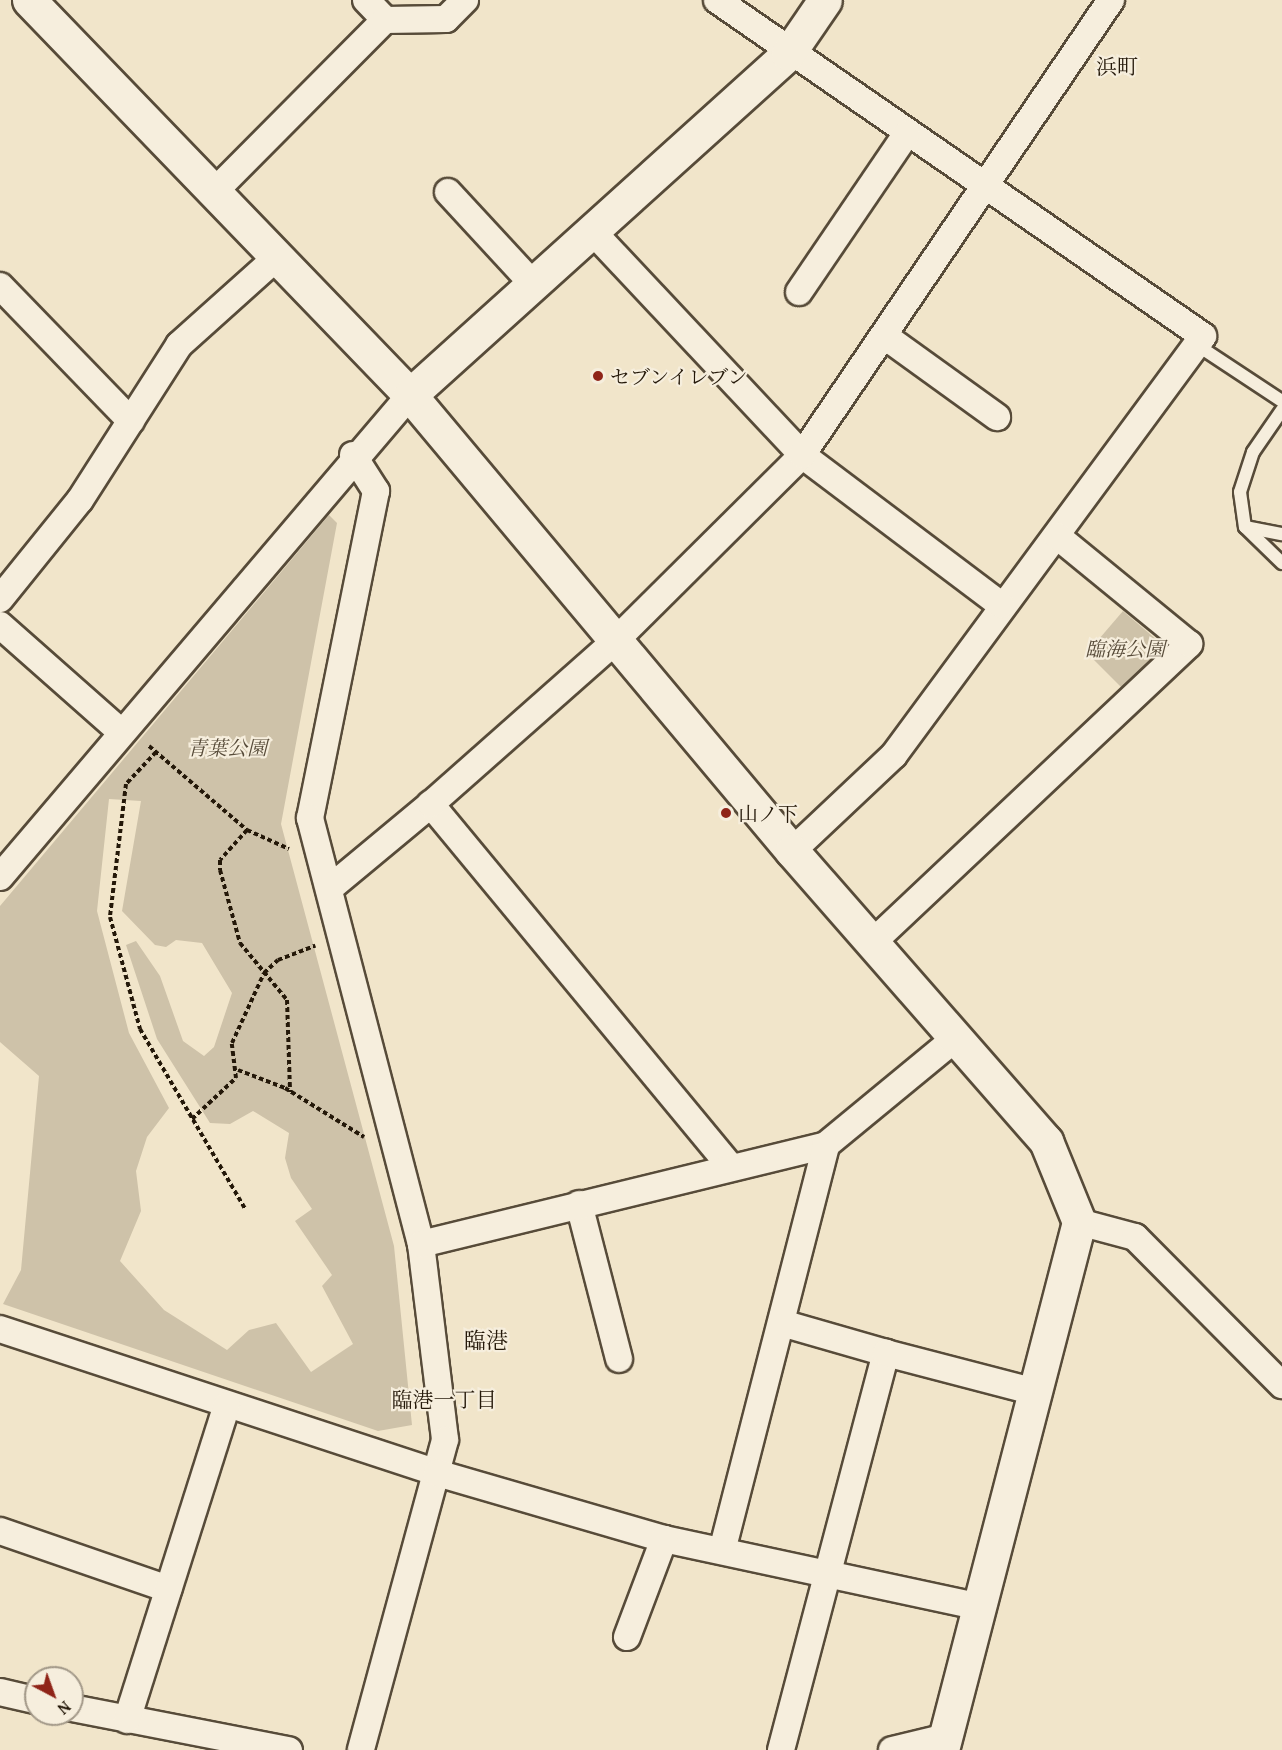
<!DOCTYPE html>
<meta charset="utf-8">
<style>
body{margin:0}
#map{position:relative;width:1282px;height:1750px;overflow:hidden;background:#f1e5ca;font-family:"Gentium Book Plus","Noto Serif JP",serif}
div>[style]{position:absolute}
.green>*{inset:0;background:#cec2a9}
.path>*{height:4px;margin-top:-2px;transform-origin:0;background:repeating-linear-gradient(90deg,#241809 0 4.5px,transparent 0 7.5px)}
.roads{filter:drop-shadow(2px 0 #574b39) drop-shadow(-2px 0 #574b39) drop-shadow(0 2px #574b39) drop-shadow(0 -2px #574b39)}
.lane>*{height:12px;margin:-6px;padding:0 6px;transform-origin:6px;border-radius:6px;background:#f6eedd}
.street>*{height:26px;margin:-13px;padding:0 13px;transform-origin:13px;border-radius:13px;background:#f6eedd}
.secondary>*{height:33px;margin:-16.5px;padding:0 16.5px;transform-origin:16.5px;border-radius:16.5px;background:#f6eedd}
.dots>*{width:16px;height:16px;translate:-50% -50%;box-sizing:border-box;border:3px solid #f6eedd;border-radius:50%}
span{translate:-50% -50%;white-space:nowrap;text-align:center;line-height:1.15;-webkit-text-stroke:4.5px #f6eedd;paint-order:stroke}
.poi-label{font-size:20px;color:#241809}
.left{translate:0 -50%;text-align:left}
.park-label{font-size:20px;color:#574b39;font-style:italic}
.neighbourhood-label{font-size:21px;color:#241809}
.quarter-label{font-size:22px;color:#241809}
.north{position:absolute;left:24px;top:1666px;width:60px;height:60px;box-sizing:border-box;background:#f6eedd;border:2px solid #a29888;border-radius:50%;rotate:139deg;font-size:16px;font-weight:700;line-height:24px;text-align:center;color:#241809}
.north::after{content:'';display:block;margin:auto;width:21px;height:27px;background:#8f2418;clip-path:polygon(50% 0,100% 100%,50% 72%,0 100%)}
</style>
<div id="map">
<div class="green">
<i style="clip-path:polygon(evenodd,329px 515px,337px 523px,281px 824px,394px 1246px,412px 1425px,378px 1431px,3px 1304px,21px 1270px,39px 1076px,0 1042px,0 906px,329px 515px,109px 799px,141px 801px,122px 911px,155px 945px,166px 947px,176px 940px,202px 943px,232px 993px,214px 1047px,204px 1056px,183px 1041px,160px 976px,136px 941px,126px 945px,157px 1039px,210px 1123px,230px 1124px,253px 1111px,289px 1133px,285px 1158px,291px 1178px,312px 1209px,295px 1221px,332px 1275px,322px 1286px,353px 1344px,311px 1372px,276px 1323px,249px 1330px,227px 1350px,164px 1310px,120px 1261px,141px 1211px,136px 1171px,147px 1137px,169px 1108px,129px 1033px,97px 911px,109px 799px)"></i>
<i style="clip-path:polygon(1123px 611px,1157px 640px,1156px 655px,1122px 688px,1087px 653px)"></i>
</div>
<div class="path">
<i style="left:149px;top:746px;width:129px;rotate:40.6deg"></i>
<i style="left:247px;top:830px;width:46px;rotate:24.3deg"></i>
<i style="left:156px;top:752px;width:44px;rotate:133.2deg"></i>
<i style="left:126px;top:784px;width:134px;rotate:96.9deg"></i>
<i style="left:110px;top:917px;width:116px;rotate:75deg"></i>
<i style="left:140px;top:1029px;width:208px;rotate:59.7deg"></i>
<i style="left:247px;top:830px;width:40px;rotate:132deg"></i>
<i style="left:220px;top:860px;width:10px;rotate:90deg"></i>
<i style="left:220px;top:870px;width:76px;rotate:74.7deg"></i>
<i style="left:240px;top:943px;width:74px;rotate:50.5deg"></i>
<i style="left:287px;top:1000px;width:92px;rotate:88.1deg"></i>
<i style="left:238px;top:1070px;width:50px;rotate:21deg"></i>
<i style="left:285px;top:1088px;width:93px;rotate:31.8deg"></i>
<i style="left:192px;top:1119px;width:60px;rotate:-43deg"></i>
<i style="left:236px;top:1078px;width:35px;rotate:-97deg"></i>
<i style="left:232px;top:1043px;width:77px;rotate:-65.4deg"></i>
<i style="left:264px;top:973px;width:19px;rotate:-43deg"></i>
<i style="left:278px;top:960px;width:40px;rotate:-21deg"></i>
</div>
<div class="roads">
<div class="lane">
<i style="left:1197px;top:345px;width:102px;rotate:33.4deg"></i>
<i style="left:1282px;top:410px;width:51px;rotate:124.6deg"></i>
<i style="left:1253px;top:452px;width:42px;rotate:108deg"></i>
<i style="left:1240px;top:492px;width:35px;rotate:82deg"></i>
<i style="left:1245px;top:527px;width:52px;rotate:44.2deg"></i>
<i style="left:1245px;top:527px;width:38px;rotate:11deg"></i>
</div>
<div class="street">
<i style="left:366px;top:0;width:28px;rotate:46deg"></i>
<i style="left:717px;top:0;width:591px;rotate:34.66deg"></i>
<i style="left:1203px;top:336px;width:521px;rotate:126.41deg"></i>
<i style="left:894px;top:755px;width:140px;rotate:136.7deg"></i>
<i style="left:214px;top:192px;width:243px;rotate:-45.2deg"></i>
<i style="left:385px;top:20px;width:61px;rotate:-0.9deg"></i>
<i style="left:446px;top:19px;width:27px;rotate:-45deg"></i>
<i style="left:448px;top:192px;width:125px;rotate:47.3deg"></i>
<i style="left:592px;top:231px;width:307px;rotate:46.8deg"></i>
<i style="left:802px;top:455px;width:249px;rotate:37deg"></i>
<i style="left:0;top:286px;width:188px;rotate:45.9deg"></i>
<i style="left:799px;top:292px;width:192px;rotate:-55.8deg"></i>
<i style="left:886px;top:337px;width:137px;rotate:35.8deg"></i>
<i style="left:353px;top:455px;width:43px;rotate:57.4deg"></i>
<i style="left:376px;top:491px;width:334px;rotate:101.4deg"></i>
<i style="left:310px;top:818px;width:440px;rotate:75.4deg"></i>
<i style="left:421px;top:1244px;width:197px;rotate:83deg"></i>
<i style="left:445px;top:1440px;width:321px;rotate:105.2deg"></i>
<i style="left:0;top:599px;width:127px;rotate:-51.1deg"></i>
<i style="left:80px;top:500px;width:184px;rotate:-57.4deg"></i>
<i style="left:179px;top:345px;width:132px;rotate:-41.9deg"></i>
<i style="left:0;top:625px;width:162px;rotate:41.5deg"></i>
<i style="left:0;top:877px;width:633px;rotate:-49.61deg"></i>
<i style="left:330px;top:888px;width:131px;rotate:-39.7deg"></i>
<i style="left:872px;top:943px;width:436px;rotate:-43.3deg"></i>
<i style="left:1189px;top:644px;width:171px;rotate:-140.7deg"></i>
<i style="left:730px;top:1166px;width:470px;rotate:-129.6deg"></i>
<i style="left:431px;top:804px;width:244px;rotate:-41.5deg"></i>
<i style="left:614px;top:642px;width:265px;rotate:-44.8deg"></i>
<i style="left:802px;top:455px;width:550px;rotate:-55.82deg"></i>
<i style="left:579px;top:1204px;width:160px;rotate:75.5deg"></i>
<i style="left:1079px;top:1222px;width:58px;rotate:15deg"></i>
<i style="left:1135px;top:1237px;width:209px;rotate:45.2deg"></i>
<i style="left:421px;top:1244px;width:417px;rotate:-13.7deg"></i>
<i style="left:826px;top:1145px;width:168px;rotate:-39.5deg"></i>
<i style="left:782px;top:1323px;width:108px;rotate:16.1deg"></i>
<i style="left:0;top:1329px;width:460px;rotate:18.2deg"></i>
<i style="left:437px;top:1473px;width:236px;rotate:16.2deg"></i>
<i style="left:664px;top:1539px;width:324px;rotate:12.1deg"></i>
<i style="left:0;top:1531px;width:178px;rotate:19deg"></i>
<i style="left:722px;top:1551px;width:419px;rotate:-75.6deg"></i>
<i style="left:627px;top:1637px;width:105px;rotate:-69.3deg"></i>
<i style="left:0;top:1692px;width:37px;rotate:13deg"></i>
<i style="left:72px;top:1708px;width:221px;rotate:11deg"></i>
<i style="left:127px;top:1720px;width:330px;rotate:-72.4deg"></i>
<i style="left:781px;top:1750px;width:411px;rotate:-75.2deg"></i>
<i style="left:886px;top:1353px;width:155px;rotate:14.6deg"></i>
<i style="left:892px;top:1750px;width:56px;rotate:-13.5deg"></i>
</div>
<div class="secondary">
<i style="left:29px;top:0;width:549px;rotate:46.03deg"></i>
<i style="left:410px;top:395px;width:595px;rotate:50.05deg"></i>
<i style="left:792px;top:851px;width:386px;rotate:48.8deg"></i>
<i style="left:1046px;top:1141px;width:87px;rotate:67.8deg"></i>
<i style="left:1079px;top:1222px;width:545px;rotate:104.55deg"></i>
<i style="left:410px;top:395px;width:509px;rotate:-42.05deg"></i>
<i style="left:788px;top:54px;width:65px;rotate:-55.6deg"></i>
</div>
</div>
<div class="dots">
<i style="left:598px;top:376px;background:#8f2418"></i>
<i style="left:726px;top:813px;background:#8f2418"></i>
</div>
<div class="poi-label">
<span class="left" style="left:610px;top:376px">セブンイレブン</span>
<span class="left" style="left:738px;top:813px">山ノ下</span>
</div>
<div class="park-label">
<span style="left:1125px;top:648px">臨海公園</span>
<span style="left:227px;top:747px">青葉公園</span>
</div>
<div class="neighbourhood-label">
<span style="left:1117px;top:67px">浜町</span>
<span style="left:444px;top:1400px">臨港一丁目</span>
</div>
<div class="quarter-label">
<span style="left:486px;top:1341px">臨港</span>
</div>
<div class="north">N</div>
</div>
